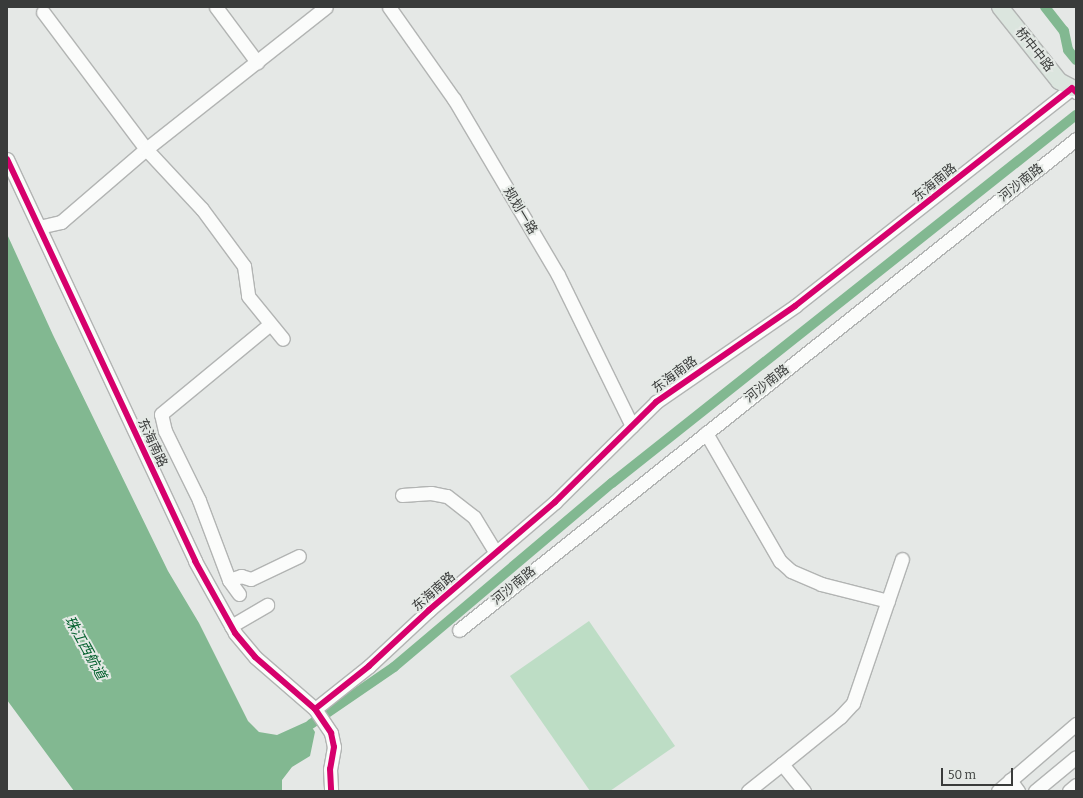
<!DOCTYPE html>
<meta charset="utf-8">
<style>
body{margin:0}
#map{position:relative;width:1083px;height:798px;overflow:hidden;background:#e5e8e6;font-family:Bitter,"Noto Sans SC",serif}
div>[style]{position:absolute}
.green>*{inset:0;background:#bdddc5}
.water>*{inset:0;background:#82b891}
.canal>*{height:10px;margin:-5px;padding:0 5px;transform-origin:5px;border-radius:5px;background:#82b891}
.roads{filter:drop-shadow(1px 0 #b2b4b3) drop-shadow(-1px 0 #b2b4b3) drop-shadow(0 1px #b2b4b3) drop-shadow(0 -1px #b2b4b3)}
.minor>*{height:13px;margin:-6.5px;padding:0 6.5px;transform-origin:6.5px;border-radius:6.5px;background:#fbfcfb}
.major>*{height:16px;margin:-8px;padding:0 8px;transform-origin:8px;border-radius:8px;background:#dbe5de}
.cycleway>*{height:6px;margin:-3px;padding:0 3px;transform-origin:3px;border-radius:3px;background:#d6006c}
span{translate:-50% -50%;white-space:nowrap;text-align:center;line-height:1.15;-webkit-text-stroke:4px #e4e9e5;paint-order:stroke}
.street-label{font-size:13px;color:#393b3a}
.water-label{font-size:14px;color:#04612e;font-style:italic}
.frame{position:absolute;inset:0;border:8px solid #393b3a;pointer-events:none}
.scale{position:absolute;left:941px;top:768px;width:72px;height:18px;box-sizing:border-box;border:2px solid #393b3a;border-top:0;padding-left:5px;font-size:12px;line-height:14px;white-space:nowrap;color:#393b3a;-webkit-text-stroke:3px #e4e9e5;paint-order:stroke}
</style>
<div id="map">
<div class="green">
<i style="clip-path:polygon(589px 621px,675px 746px,610px 791px,590px 791px,510px 676px)"></i>
</div>
<div class="water">
<i style="clip-path:polygon(7px 234px,53px 335px,168px 571px,199px 623px,248px 721px,259px 732px,277px 735px,308px 721px,315px 732px,310px 756px,292px 767px,282px 780px,282px 791px,74px 791px,7px 700px)"></i>
</div>
<div class="canal">
<i style="left:1045px;top:7px;width:31px;rotate:52deg"></i>
<i style="left:1064px;top:31px;width:19px;rotate:78deg"></i>
<i style="left:1068px;top:50px;width:13px;rotate:51deg"></i>
<i style="left:311px;top:724px;width:101px;rotate:-34.5deg"></i>
<i style="left:394px;top:667px;width:285px;rotate:-40.2deg"></i>
<i style="left:612px;top:483px;width:592px;rotate:-38.42deg"></i>
</div>
<div class="roads">
<div class="minor">
<i style="left:216px;top:7px;width:69px;rotate:53.3deg"></i>
<i style="left:389px;top:7px;width:113px;rotate:54.8deg"></i>
<i style="left:454px;top:99px;width:204px;rotate:59.4deg"></i>
<i style="left:558px;top:275px;width:168px;rotate:63.9deg"></i>
<i style="left:43px;top:12px;width:171px;rotate:53.1deg"></i>
<i style="left:146px;top:149px;width:82px;rotate:47deg"></i>
<i style="left:202px;top:209px;width:71px;rotate:53.6deg"></i>
<i style="left:244px;top:266px;width:30px;rotate:82deg"></i>
<i style="left:248px;top:296px;width:55px;rotate:50.9deg"></i>
<i style="left:7px;top:159px;width:444px;rotate:64.9deg"></i>
<i style="left:195px;top:561px;width:82px;rotate:60.9deg"></i>
<i style="left:235px;top:633px;width:31px;rotate:50deg"></i>
<i style="left:255px;top:657px;width:79px;rotate:40.9deg"></i>
<i style="left:315px;top:709px;width:29px;rotate:56deg"></i>
<i style="left:331px;top:733px;width:14px;rotate:78deg"></i>
<i style="left:334px;top:747px;width:22px;rotate:100deg"></i>
<i style="left:330px;top:769px;width:22px;rotate:87deg"></i>
<i style="left:39px;top:227px;width:23px;rotate:-13deg"></i>
<i style="left:61px;top:222px;width:112px;rotate:-40.7deg"></i>
<i style="left:146px;top:149px;width:229px;rotate:-38.3deg"></i>
<i style="left:706px;top:433px;width:148px;rotate:60deg"></i>
<i style="left:780px;top:561px;width:15px;rotate:42deg"></i>
<i style="left:791px;top:571px;width:33px;rotate:23deg"></i>
<i style="left:821px;top:584px;width:69px;rotate:14.2deg"></i>
<i style="left:402px;top:495px;width:29px;rotate:-4deg"></i>
<i style="left:431px;top:493px;width:16px;rotate:11deg"></i>
<i style="left:447px;top:496px;width:34px;rotate:38deg"></i>
<i style="left:474px;top:517px;width:42px;rotate:58.6deg"></i>
<i style="left:229px;top:580px;width:13px;rotate:-18deg"></i>
<i style="left:241px;top:576px;width:10px;rotate:17deg"></i>
<i style="left:251px;top:579px;width:53px;rotate:-25.6deg"></i>
<i style="left:239px;top:594px;width:17px;rotate:-126deg"></i>
<i style="left:229px;top:580px;width:85px;rotate:-110.6deg"></i>
<i style="left:199px;top:500px;width:77px;rotate:-116.2deg"></i>
<i style="left:165px;top:431px;width:17px;rotate:-103deg"></i>
<i style="left:161px;top:414px;width:141px;rotate:-39.5deg"></i>
<i style="left:231px;top:626px;width:42px;rotate:-30.3deg"></i>
<i style="left:459px;top:630px;width:789px;rotate:-38.51deg"></i>
<i style="left:315px;top:709px;width:69px;rotate:-38.5deg"></i>
<i style="left:369px;top:666px;width:82px;rotate:-43deg"></i>
<i style="left:429px;top:610px;width:166px;rotate:-40.6deg"></i>
<i style="left:555px;top:502px;width:142px;rotate:-44.7deg"></i>
<i style="left:656px;top:402px;width:169px;rotate:-34.6deg"></i>
<i style="left:795px;top:306px;width:352px;rotate:-38.2deg"></i>
<i style="left:1072px;top:88px;width:6px;rotate:45deg"></i>
<i style="left:782px;top:764px;width:75px;rotate:-39deg"></i>
<i style="left:840px;top:717px;width:19px;rotate:-47deg"></i>
<i style="left:853px;top:703px;width:152px;rotate:-71.2deg"></i>
<i style="left:1010px;top:780px;width:14px;rotate:54deg"></i>
<i style="left:748px;top:791px;width:43px;rotate:-38.5deg"></i>
<i style="left:782px;top:764px;width:35px;rotate:51deg"></i>
<i style="left:998px;top:791px;width:103px;rotate:-40.7deg"></i>
<i style="left:1035px;top:791px;width:53px;rotate:-39.7deg"></i>
<i style="left:1069px;top:791px;width:9px;rotate:-41deg"></i>
</div>
<div class="major">
<i style="left:1000px;top:7px;width:95px;rotate:51.4deg"></i>
<i style="left:1059px;top:81px;width:15px;rotate:28deg"></i>
</div>
</div>
<div class="cycleway">
<i style="left:7px;top:159px;width:444px;rotate:64.9deg"></i>
<i style="left:195px;top:561px;width:82px;rotate:60.9deg"></i>
<i style="left:235px;top:633px;width:31px;rotate:50deg"></i>
<i style="left:255px;top:657px;width:79px;rotate:40.9deg"></i>
<i style="left:315px;top:709px;width:29px;rotate:56deg"></i>
<i style="left:331px;top:733px;width:14px;rotate:78deg"></i>
<i style="left:334px;top:747px;width:22px;rotate:100deg"></i>
<i style="left:330px;top:769px;width:22px;rotate:87deg"></i>
<i style="left:315px;top:709px;width:69px;rotate:-38.5deg"></i>
<i style="left:369px;top:666px;width:82px;rotate:-43deg"></i>
<i style="left:429px;top:610px;width:166px;rotate:-40.6deg"></i>
<i style="left:555px;top:502px;width:142px;rotate:-44.7deg"></i>
<i style="left:656px;top:402px;width:169px;rotate:-34.6deg"></i>
<i style="left:795px;top:306px;width:352px;rotate:-38.2deg"></i>
<i style="left:1072px;top:88px;width:6px;rotate:45deg"></i>
</div>
<div class="street-label">
<span style="left:1034px;top:50px;rotate:51deg">桥中中路</span>
<span style="left:935px;top:183px;rotate:-39deg">东海南路</span>
<span style="left:1021px;top:183px;rotate:-38deg">河沙南路</span>
<span style="left:520px;top:211px;rotate:59deg">规划一路</span>
<span style="left:675px;top:375px;rotate:-36deg">东海南路</span>
<span style="left:767px;top:384px;rotate:-38deg">河沙南路</span>
<span style="left:152px;top:443px;rotate:65deg">东海南路</span>
<span style="left:514px;top:586px;rotate:-39deg">河沙南路</span>
<span style="left:434px;top:592px;rotate:-41deg">东海南路</span>
</div>
<div class="water-label">
<span style="left:85px;top:648px;rotate:61deg">珠江西航道</span>
</div>
<div class="frame"></div>
<div class="scale">50 m</div>
</div>
